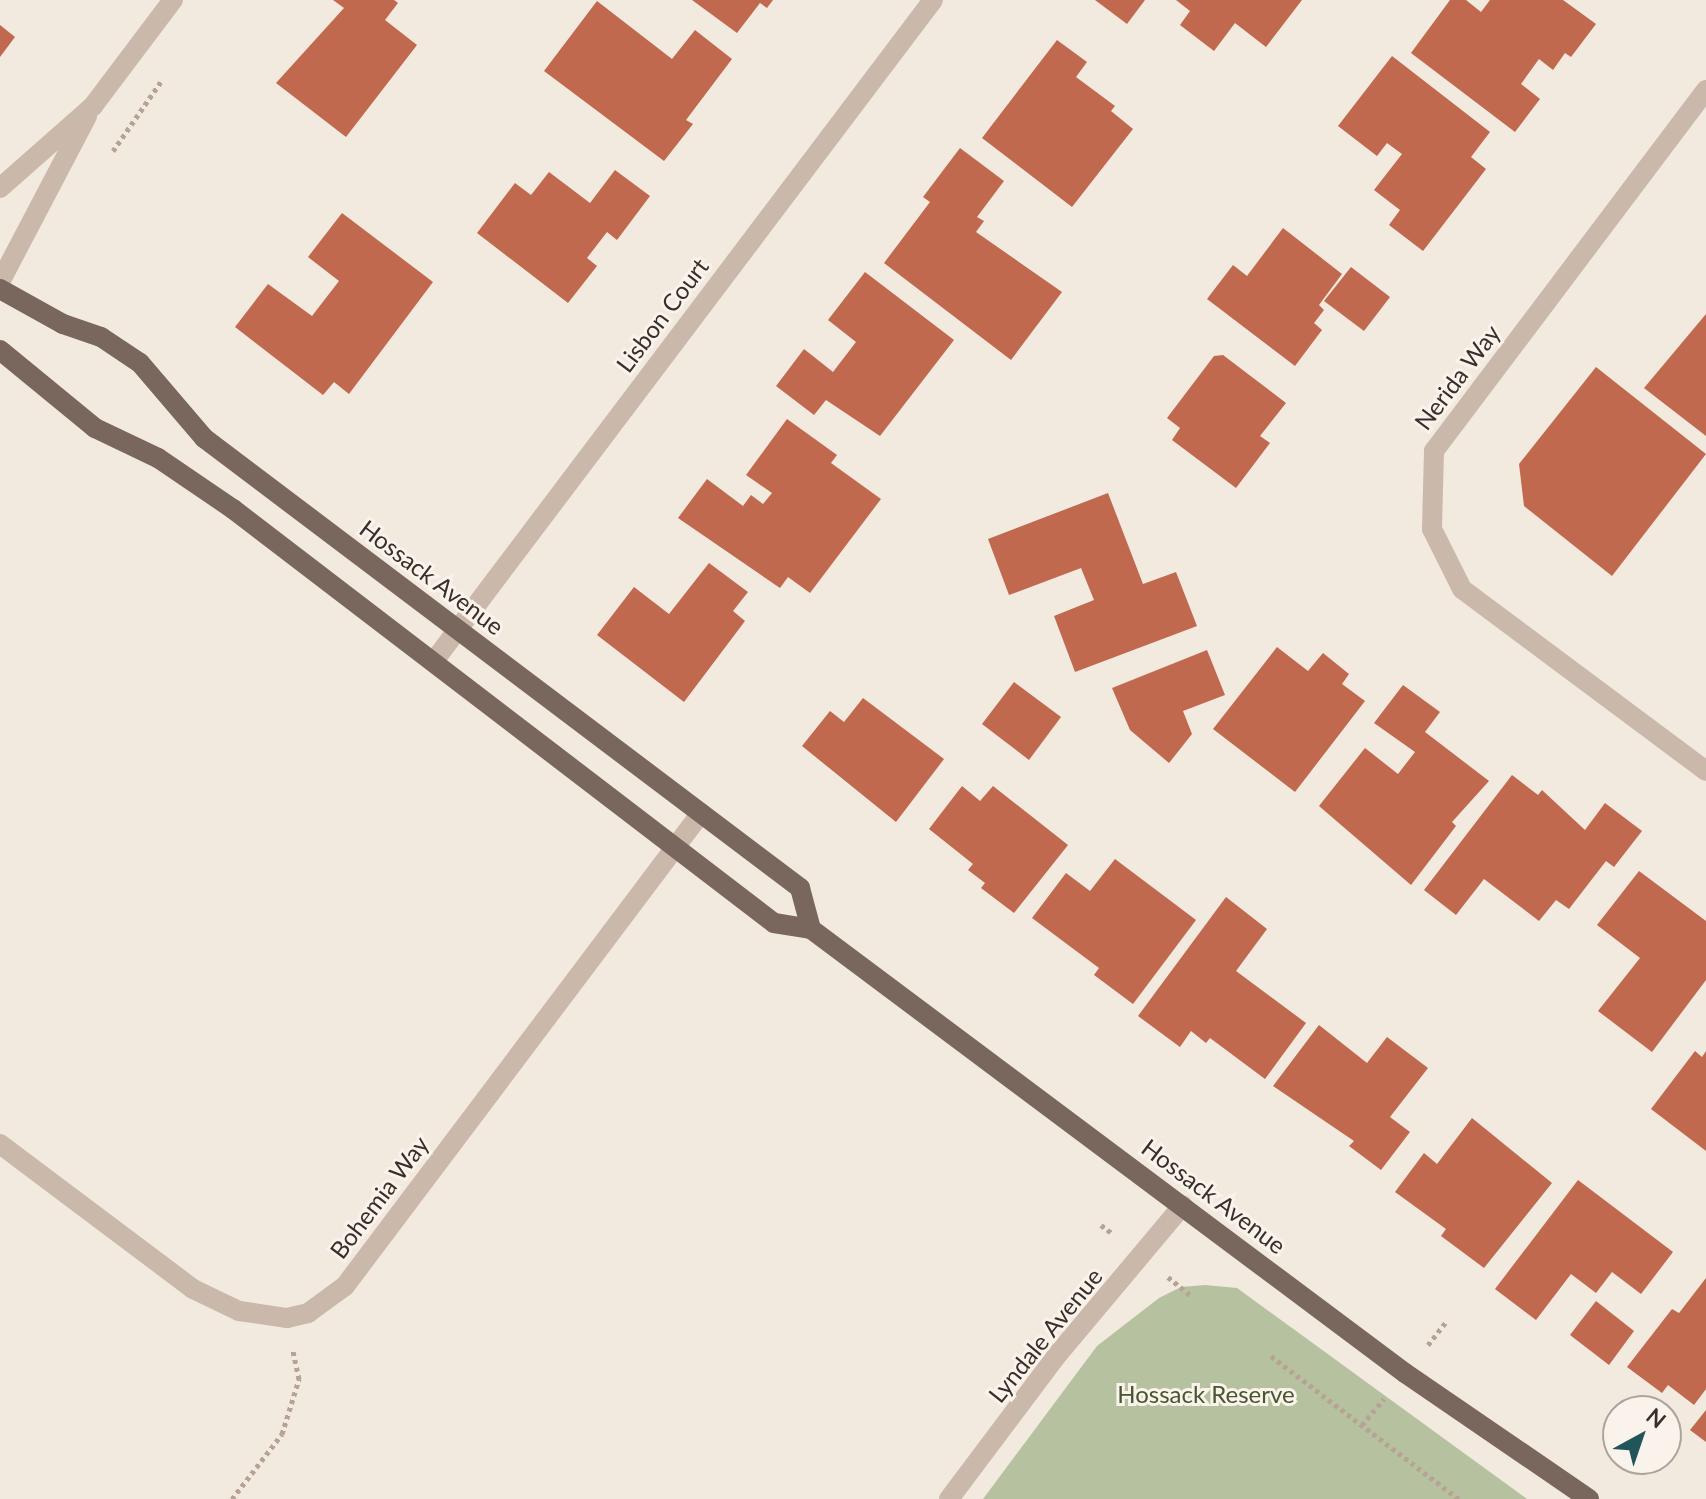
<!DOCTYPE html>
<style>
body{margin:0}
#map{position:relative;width:1706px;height:1499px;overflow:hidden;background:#f2e9df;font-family:Lato,sans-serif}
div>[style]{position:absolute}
.green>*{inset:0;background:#b6c19f}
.building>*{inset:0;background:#c1694e}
.path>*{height:5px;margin-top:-2.5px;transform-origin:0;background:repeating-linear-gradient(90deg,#b6a395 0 4px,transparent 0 8px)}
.minor>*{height:20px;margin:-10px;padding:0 10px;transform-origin:10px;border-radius:10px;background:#cab9ab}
.major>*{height:20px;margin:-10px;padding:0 10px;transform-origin:10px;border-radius:10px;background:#79665c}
span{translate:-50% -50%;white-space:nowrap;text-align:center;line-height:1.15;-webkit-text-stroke:6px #faf3ec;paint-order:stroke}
.street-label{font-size:24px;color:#382f2a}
.park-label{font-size:24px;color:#48562f}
.north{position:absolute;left:1602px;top:1395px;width:80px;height:80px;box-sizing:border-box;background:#faf3ec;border:2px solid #aca59e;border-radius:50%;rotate:40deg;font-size:22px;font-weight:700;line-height:32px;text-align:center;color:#382f2a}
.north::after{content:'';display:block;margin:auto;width:28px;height:36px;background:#215559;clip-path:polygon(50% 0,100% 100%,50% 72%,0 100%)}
</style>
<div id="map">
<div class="green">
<i style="clip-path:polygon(1205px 1285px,1237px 1288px,1527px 1499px,983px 1499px,1097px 1346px,1159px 1298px,1181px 1287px)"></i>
</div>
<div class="building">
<i style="clip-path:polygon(333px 0,394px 0,398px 3px,385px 20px,417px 45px,346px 137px,276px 83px,344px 8px)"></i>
<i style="clip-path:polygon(692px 0,773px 0,767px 8px,760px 3px,737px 33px)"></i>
<i style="clip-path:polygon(1095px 0,1145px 0,1127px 24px)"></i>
<i style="clip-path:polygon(1176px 0,1302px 0,1266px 47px,1235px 23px,1214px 51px,1180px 25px,1190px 11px)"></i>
<i style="clip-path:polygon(1450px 0,1466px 0,1481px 12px,1490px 0,1563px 0,1596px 24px,1571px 57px,1565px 53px,1553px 70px,1539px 59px,1521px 84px,1540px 99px,1515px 132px,1411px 53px)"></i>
<i style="clip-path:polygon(597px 1px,672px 59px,695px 30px,732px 59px,686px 120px,693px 124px,664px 161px,544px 71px)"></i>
<i style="clip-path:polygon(0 25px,15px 37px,0 57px)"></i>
<i style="clip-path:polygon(1057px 40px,1087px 62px,1076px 77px,1115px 106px,1111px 111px,1133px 129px,1072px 207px,982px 138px)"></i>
<i style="clip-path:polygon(1392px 56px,1490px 132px,1471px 157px,1486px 169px,1423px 251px,1389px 225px,1400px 210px,1374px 190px,1402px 154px,1387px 143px,1377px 156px,1338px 126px)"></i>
<i style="clip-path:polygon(960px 148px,1004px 181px,977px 217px,984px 221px,976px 232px,1062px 292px,1011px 360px,884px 263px,930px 202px,923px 197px)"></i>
<i style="clip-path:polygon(615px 170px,650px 196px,617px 240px,607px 232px,587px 258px,597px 266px,568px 303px,477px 233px,515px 183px,531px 195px,549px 172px,590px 203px)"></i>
<i style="clip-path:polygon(342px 213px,433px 282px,349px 394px,334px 382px,323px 395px,235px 327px,268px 284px,312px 316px,339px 281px,308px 257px)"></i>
<i style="clip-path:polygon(1283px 228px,1342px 274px,1319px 305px,1324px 310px,1314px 323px,1322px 330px,1295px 366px,1207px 299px,1233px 265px,1247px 276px)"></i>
<i style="clip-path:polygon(1351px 267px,1390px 297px,1364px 331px,1324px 301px)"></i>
<i style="clip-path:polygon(865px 272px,954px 340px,880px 436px,826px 400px,814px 415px,776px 386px,804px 349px,833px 372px,856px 342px,828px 320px)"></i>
<i style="clip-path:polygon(1706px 314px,1706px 436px,1644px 388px)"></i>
<i style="clip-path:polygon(1223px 355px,1286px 403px,1260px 436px,1270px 443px,1236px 488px,1172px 440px,1180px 428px,1167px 418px,1214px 356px)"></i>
<i style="clip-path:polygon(1596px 367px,1706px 454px,1612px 576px,1524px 506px,1519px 464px)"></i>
<i style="clip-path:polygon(787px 419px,837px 455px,831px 463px,881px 499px,810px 593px,788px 577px,780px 588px,678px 518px,707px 479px,743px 506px,751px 495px,763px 504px,772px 493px,746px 475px)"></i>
<i style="clip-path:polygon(1108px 493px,1143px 584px,1176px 572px,1197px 626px,1075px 672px,1054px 616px,1094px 600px,1081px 568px,1009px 595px,988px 539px)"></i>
<i style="clip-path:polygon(709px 563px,748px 592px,733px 611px,745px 621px,684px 702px,597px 635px,634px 587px,669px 614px)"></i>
<i style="clip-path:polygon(1277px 647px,1308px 671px,1323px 653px,1349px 674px,1342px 684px,1365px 701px,1295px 792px,1213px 729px)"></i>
<i style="clip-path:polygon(1207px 650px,1225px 695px,1183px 711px,1192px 734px,1169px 763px,1130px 730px,1112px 688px)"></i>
<i style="clip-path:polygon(1014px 682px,1061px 717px,1029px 760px,982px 724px)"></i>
<i style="clip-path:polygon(1403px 685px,1440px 712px,1425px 732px,1489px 781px,1452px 822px,1456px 826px,1411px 885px,1319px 806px,1365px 748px,1398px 774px,1415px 752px,1374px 723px)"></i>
<i style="clip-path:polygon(863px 698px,944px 759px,896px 822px,802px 746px,830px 711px,844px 722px)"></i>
<i style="clip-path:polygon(1512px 775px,1538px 795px,1542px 790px,1585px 830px,1605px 803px,1642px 831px,1614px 867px,1606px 861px,1569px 909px,1556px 900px,1539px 921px,1484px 879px,1456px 915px,1424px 890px)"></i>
<i style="clip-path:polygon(962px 786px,980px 801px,993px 786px,1068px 845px,1014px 913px,981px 888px,985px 883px,968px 870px,973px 864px,929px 829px)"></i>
<i style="clip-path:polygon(1115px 859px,1196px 920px,1133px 1004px,1094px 975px,1099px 968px,1032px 918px,1066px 873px,1090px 891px)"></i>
<i style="clip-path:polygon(1639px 871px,1706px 921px,1706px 980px,1652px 1052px,1598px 1011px,1640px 958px,1597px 925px)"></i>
<i style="clip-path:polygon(1226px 897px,1267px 929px,1236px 971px,1306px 1023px,1265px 1079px,1210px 1038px,1206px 1043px,1191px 1031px,1180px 1047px,1138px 1016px)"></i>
<i style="clip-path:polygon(1319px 1025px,1367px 1063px,1387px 1037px,1428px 1068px,1390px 1117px,1410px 1132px,1381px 1170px,1349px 1146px,1354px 1141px,1273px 1086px)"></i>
<i style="clip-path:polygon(1695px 1051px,1702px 1057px,1706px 1051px,1706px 1151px,1651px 1109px)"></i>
<i style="clip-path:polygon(1472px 1118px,1552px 1183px,1484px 1268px,1441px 1236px,1446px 1229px,1395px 1192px,1424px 1153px,1437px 1164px)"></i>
<i style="clip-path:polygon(1578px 1180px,1673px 1252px,1641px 1294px,1612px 1272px,1596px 1293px,1571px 1274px,1536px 1320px,1495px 1289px)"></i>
<i style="clip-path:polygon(1706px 1278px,1706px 1389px,1694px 1405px,1668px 1385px,1662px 1393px,1627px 1367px,1672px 1309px,1679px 1313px)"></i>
<i style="clip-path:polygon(1596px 1301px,1634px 1331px,1609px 1365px,1570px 1335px)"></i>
<i style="clip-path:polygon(1706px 1410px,1706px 1442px,1690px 1430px)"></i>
</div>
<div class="path">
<i style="left:113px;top:151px;width:86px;rotate:-55.4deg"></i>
<i style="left:1101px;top:1225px;width:15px;rotate:37deg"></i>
<i style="left:1168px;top:1277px;width:32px;rotate:39deg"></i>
<i style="left:1428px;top:1345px;width:31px;rotate:-52deg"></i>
<i style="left:1271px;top:1356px;width:236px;rotate:37.3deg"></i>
<i style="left:1362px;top:1425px;width:34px;rotate:-50deg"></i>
<i style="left:232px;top:1499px;width:82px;rotate:-52.4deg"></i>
<i style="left:282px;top:1434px;width:58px;rotate:-72.8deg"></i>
<i style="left:299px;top:1379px;width:30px;rotate:-102deg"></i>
</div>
<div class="minor">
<i style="left:1706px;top:90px;width:452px;rotate:127deg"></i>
<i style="left:1434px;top:451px;width:78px;rotate:91.5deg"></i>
<i style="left:1432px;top:529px;width:67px;rotate:63.4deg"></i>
<i style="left:1462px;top:589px;width:304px;rotate:36.7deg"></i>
<i style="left:0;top:188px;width:124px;rotate:-41.4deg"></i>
<i style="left:93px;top:106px;width:133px;rotate:-53deg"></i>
<i style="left:0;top:282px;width:187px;rotate:-62.3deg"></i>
<i style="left:434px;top:661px;width:828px;rotate:-52.95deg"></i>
<i style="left:0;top:1144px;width:241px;rotate:36.9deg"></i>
<i style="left:193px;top:1289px;width:51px;rotate:25.6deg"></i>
<i style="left:239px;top:1311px;width:49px;rotate:8.3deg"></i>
<i style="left:287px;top:1318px;width:22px;rotate:-13deg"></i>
<i style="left:308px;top:1313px;width:46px;rotate:-36.1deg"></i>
<i style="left:345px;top:1286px;width:592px;rotate:-53.03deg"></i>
<i style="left:949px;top:1499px;width:181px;rotate:-53.1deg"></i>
<i style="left:1058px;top:1354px;width:194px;rotate:-50deg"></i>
</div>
<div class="major">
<i style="left:0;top:289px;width:72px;rotate:29.1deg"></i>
<i style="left:63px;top:324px;width:40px;rotate:18.9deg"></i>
<i style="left:101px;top:337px;width:47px;rotate:33.7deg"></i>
<i style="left:140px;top:363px;width:99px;rotate:49.5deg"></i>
<i style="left:204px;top:438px;width:747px;rotate:37.05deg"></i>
<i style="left:800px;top:888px;width:42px;rotate:75deg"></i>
<i style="left:0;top:350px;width:123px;rotate:39.4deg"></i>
<i style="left:95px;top:428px;width:70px;rotate:25.5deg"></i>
<i style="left:158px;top:458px;width:91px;rotate:34.2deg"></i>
<i style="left:233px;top:509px;width:681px;rotate:37.43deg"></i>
<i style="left:774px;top:923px;width:37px;rotate:9deg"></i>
<i style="left:811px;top:929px;width:742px;rotate:36.78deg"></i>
<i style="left:1405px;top:1373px;width:223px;rotate:34.4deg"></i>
</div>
<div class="street-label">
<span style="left:662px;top:315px;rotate:-53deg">Lisbon Court</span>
<span style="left:1457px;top:377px;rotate:-53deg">Nerida Way</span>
<span style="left:432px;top:577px;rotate:37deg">Hossack Avenue</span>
<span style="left:1214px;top:1196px;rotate:37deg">Hossack Avenue</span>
<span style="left:379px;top:1197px;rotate:-53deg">Bohemia Way</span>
<span style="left:1045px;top:1335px;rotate:-51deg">Lyndale Avenue</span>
</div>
<div class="park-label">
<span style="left:1206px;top:1394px">Hossack Reserve</span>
</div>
<div class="north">N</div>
</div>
